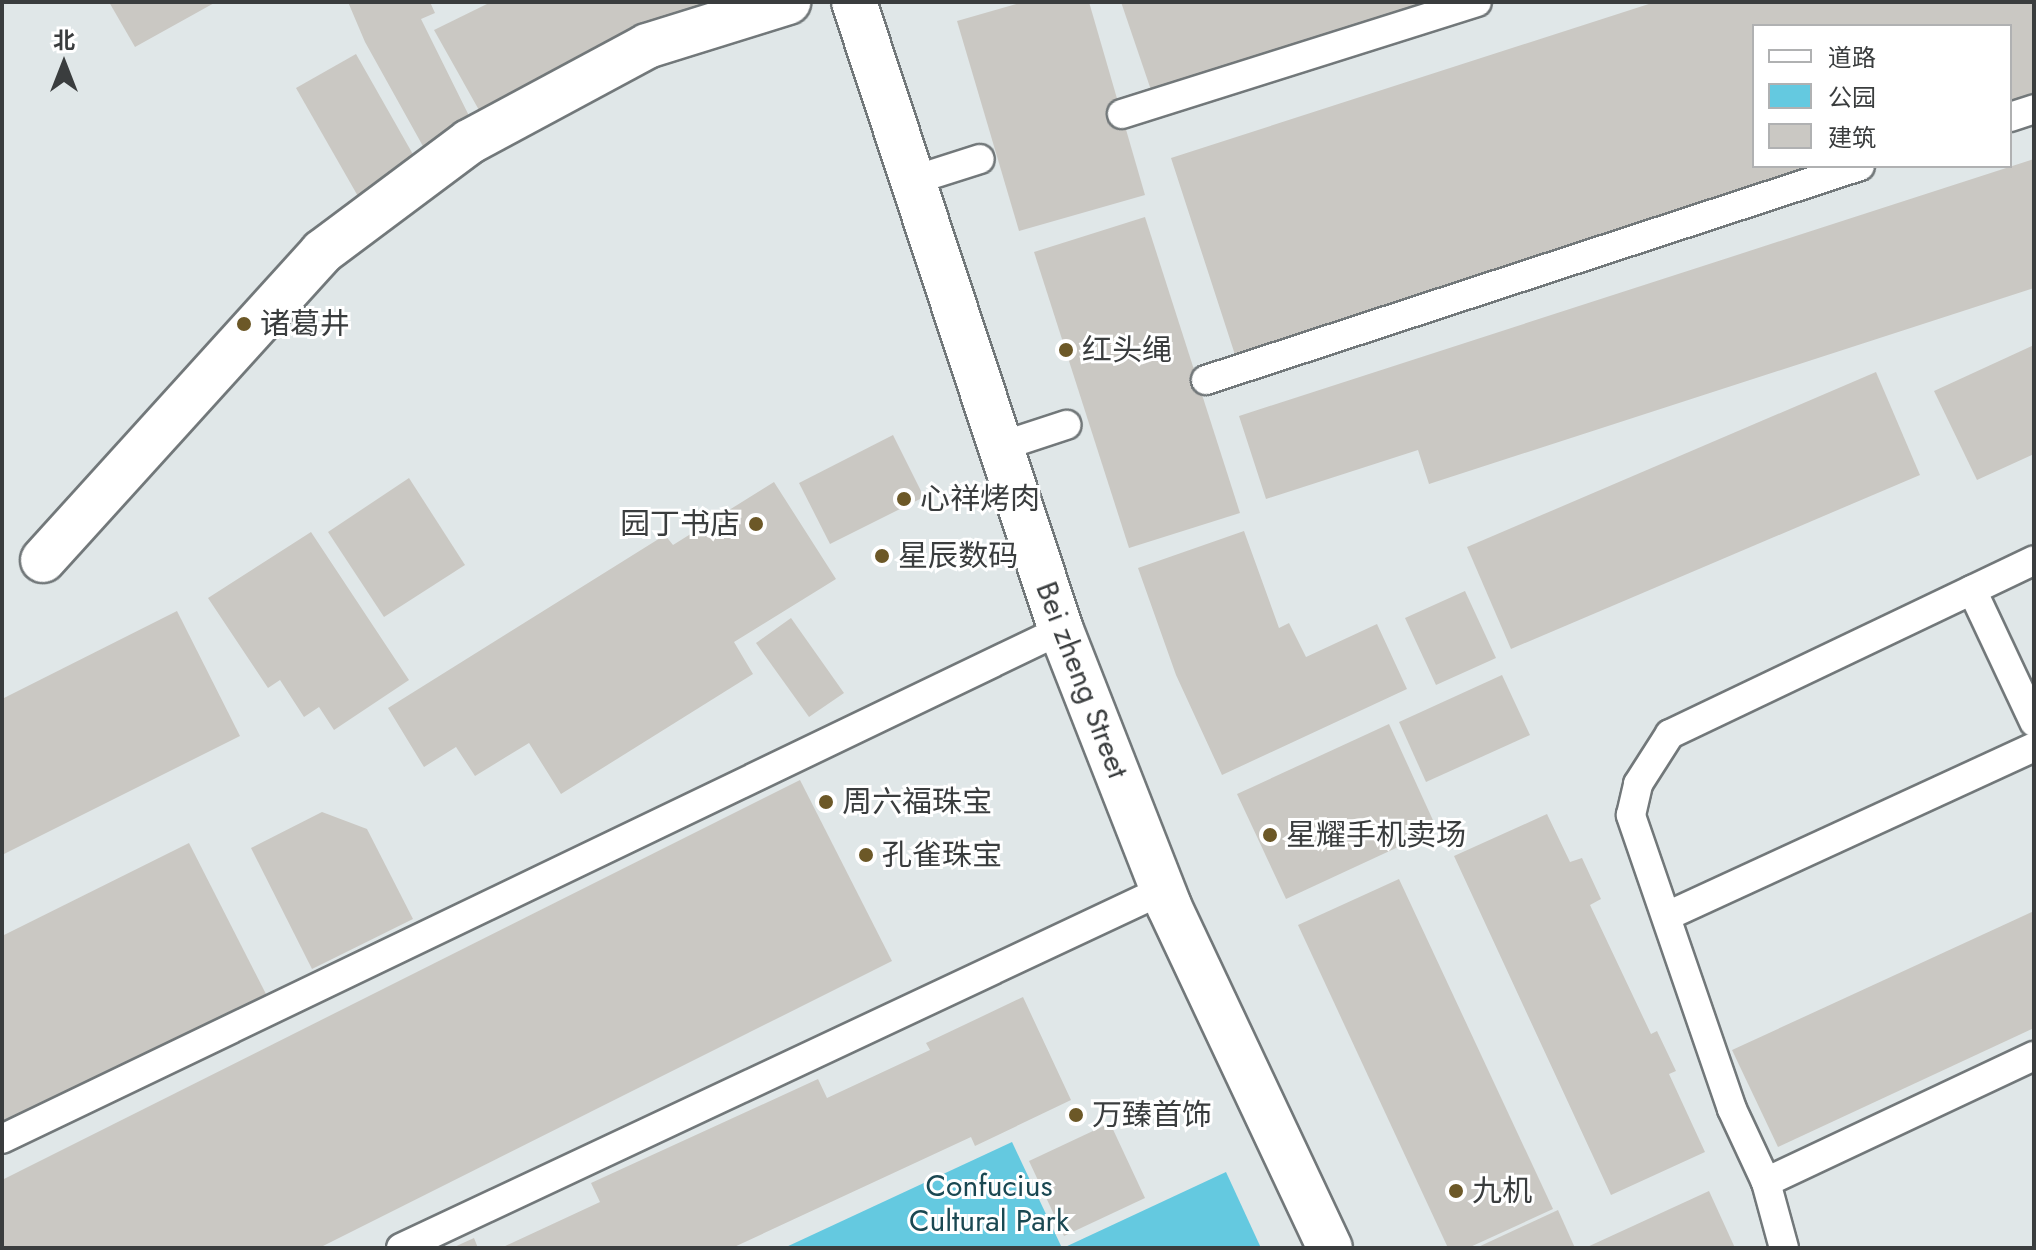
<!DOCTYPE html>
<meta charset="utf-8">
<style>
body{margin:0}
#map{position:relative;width:2036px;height:1250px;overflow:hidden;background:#e0e7e8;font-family:Jost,"Noto Sans SC",sans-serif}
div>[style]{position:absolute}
.green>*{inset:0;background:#64c9e0}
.building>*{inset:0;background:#cac8c3}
.roads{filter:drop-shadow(2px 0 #72787a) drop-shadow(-2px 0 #72787a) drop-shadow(0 2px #72787a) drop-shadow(0 -2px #72787a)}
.service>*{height:28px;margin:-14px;padding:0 14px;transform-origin:14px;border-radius:14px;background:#fff}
.minor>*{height:44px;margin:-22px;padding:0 22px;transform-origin:22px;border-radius:22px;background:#fff}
.dots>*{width:22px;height:22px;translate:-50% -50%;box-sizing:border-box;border:4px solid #fff;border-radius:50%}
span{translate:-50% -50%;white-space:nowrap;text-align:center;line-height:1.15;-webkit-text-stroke:6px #fff;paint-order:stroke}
.poi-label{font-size:30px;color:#3a3d3e}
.left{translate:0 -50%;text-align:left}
.right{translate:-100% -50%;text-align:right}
.street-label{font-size:30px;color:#3a3d3e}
.park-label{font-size:30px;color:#1a4852}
.frame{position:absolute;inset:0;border:4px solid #3a3d3e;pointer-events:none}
.legend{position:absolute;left:1752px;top:24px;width:260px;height:144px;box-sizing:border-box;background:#fff;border:2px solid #b0b1b2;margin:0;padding:10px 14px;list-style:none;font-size:24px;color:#3a3d3e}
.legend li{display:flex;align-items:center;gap:16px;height:40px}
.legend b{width:40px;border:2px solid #b0b1b2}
.north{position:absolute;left:24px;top:24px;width:80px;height:80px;-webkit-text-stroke:6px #fff;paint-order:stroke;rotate:0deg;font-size:22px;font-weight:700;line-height:32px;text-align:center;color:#3a3d3e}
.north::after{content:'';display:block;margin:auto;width:28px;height:36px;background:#3a3d3e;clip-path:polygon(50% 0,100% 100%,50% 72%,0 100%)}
</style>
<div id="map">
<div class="green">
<i style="clip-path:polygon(1012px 1142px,1062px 1248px,784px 1248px)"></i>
<i style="clip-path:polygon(1226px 1172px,1261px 1248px,1063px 1248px)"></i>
</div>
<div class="building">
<i style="clip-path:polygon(109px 2px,216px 2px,135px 47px)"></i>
<i style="clip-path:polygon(348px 2px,430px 2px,435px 13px,421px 19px,482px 142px,434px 166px,365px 42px)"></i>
<i style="clip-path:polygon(491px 2px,740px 2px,493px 135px,434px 30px)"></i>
<i style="clip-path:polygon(1023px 2px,1089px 2px,1145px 195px,1019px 231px,957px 21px)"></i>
<i style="clip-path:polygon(1121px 2px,1434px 2px,1152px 93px)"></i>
<i style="clip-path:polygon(1655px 2px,2034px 2px,2034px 107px,2010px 115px,2010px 26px,1754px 26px,1754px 166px,1850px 166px,1238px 364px,1171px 158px)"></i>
<i style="clip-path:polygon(356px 54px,419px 165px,359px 198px,296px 88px)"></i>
<i style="clip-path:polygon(2034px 159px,2034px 288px,1429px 484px,1418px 450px,1266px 499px,1239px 416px)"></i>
<i style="clip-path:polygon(1145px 217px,1240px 513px,1129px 548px,1034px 252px)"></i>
<i style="clip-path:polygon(2034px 345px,2034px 454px,1977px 480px,1934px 391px)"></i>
<i style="clip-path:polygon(1876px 372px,1920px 475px,1511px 649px,1467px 547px)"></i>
<i style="clip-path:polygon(893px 435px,924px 497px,830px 544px,799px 483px)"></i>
<i style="clip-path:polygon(409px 478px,465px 565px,384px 617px,328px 532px)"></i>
<i style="clip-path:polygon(774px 482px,836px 579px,734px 642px,753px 674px,561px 794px,529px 743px,475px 776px,456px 747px,424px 767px,388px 708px,665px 535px,673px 545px)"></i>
<i style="clip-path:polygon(1244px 531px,1279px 628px,1289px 623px,1306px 657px,1377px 624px,1407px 689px,1222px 775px,1176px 675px,1138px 568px)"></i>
<i style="clip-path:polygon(311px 532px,409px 680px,334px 730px,319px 707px,304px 717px,280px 680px,268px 688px,208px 598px)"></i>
<i style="clip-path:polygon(1465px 591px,1496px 658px,1436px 685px,1405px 618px)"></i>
<i style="clip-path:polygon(177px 611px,240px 736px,2px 855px,2px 699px)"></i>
<i style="clip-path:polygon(791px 618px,844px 693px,809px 717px,756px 643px)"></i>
<i style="clip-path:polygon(1502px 675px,1530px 735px,1426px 782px,1399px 722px)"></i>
<i style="clip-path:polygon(1389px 724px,1437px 829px,1286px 899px,1237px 794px)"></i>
<i style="clip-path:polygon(800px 780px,892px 961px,319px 1248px,2px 1248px,2px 1180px)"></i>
<i style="clip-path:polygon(322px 812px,367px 829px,413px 919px,312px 969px,251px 848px)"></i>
<i style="clip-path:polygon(1547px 814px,1570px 862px,1582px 858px,1601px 899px,1590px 905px,1651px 1034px,1657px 1031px,1676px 1071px,1669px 1074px,1705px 1152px,1611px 1195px,1454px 856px)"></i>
<i style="clip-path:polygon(189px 843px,266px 994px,2px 1126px,2px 936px)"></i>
<i style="clip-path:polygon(1399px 879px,1553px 1209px,1468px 1248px,1448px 1248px,1298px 925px)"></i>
<i style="clip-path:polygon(2034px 911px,2034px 1028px,1778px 1147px,1732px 1050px)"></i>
<i style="clip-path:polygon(1023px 997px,1071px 1100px,975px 1146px,971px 1137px,732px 1248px,501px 1248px,600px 1202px,591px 1183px,818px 1079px,827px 1098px,930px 1050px,926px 1043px)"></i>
<i style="clip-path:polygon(1110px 1123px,1145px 1198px,1064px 1236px,1029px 1161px)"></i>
<i style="clip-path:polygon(1709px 1191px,1735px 1248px,1585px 1248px)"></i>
<i style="clip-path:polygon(1558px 1210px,1575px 1248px,1476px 1248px)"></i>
<i style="clip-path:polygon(474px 1238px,478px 1248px,452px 1248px)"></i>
</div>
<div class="roads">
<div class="service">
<i style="left:1122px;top:114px;width:372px;rotate:-17.5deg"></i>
<i style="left:2010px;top:117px;width:25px;rotate:-18deg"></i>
<i style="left:911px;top:181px;width:72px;rotate:-17.7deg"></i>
<i style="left:1206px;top:380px;width:688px;rotate:-18.12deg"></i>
<i style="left:999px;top:447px;width:71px;rotate:-18.2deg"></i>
<i style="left:1972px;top:590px;width:146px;rotate:64.8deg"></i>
<i style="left:1667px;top:916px;width:404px;rotate:-24.7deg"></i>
<i style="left:2px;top:1139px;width:1175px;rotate:-25.67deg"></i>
<i style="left:1766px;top:1182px;width:296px;rotate:-25.2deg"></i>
<i style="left:401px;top:1248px;width:842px;rotate:-25.16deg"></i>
<i style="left:1784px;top:1248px;width:68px;rotate:-105.3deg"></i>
<i style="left:1766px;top:1182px;width:81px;rotate:-115deg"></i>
<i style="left:1732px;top:1109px;width:311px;rotate:-109deg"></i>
<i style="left:1631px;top:815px;width:32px;rotate:-77deg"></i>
<i style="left:1638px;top:784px;width:59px;rotate:-57.4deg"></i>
<i style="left:1670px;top:734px;width:403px;rotate:-25.5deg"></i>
</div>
<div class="minor">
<i style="left:854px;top:2px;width:661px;rotate:71.76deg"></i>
<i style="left:1061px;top:630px;width:296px;rotate:68.6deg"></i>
<i style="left:1169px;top:906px;width:378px;rotate:64.8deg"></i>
<i style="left:43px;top:560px;width:416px;rotate:-47.8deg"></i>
<i style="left:322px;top:252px;width:184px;rotate:-36.8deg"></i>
<i style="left:469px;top:142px;width:202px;rotate:-28.3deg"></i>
<i style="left:647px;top:46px;width:148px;rotate:-17.3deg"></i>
</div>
</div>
<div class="dots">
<i style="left:244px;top:324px;background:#6c5827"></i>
<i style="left:1066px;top:350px;background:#6c5827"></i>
<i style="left:904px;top:499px;background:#6c5827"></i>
<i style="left:756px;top:524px;background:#6c5827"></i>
<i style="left:882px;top:556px;background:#6c5827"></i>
<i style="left:826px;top:802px;background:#6c5827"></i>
<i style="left:1270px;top:835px;background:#6c5827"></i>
<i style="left:866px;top:855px;background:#6c5827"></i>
<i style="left:1076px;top:1115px;background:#6c5827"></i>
<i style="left:1456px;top:1191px;background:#6c5827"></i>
</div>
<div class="poi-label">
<span class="left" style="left:260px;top:324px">诸葛井</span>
<span class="left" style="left:1082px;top:350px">红头绳</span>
<span class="left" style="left:920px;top:499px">心祥烤肉</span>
<span class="right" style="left:740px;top:524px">园丁书店</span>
<span class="left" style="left:898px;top:556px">星辰数码</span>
<span class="left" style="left:842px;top:802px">周六福珠宝</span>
<span class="left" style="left:1286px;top:835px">星耀手机卖场</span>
<span class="left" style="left:882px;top:855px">孔雀珠宝</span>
<span class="left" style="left:1092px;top:1115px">万臻首饰</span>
<span class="left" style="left:1472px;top:1191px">九机</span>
</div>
<div class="street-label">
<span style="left:1082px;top:680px;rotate:69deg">Bei zheng Street</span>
</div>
<div class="park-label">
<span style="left:989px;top:1203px">Confucius<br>Cultural Park</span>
</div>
<div class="frame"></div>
<ul class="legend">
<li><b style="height:10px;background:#fff"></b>道路</li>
<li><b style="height:22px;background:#64c9e0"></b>公园</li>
<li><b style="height:22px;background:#cac8c3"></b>建筑</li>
</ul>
<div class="north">北</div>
</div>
